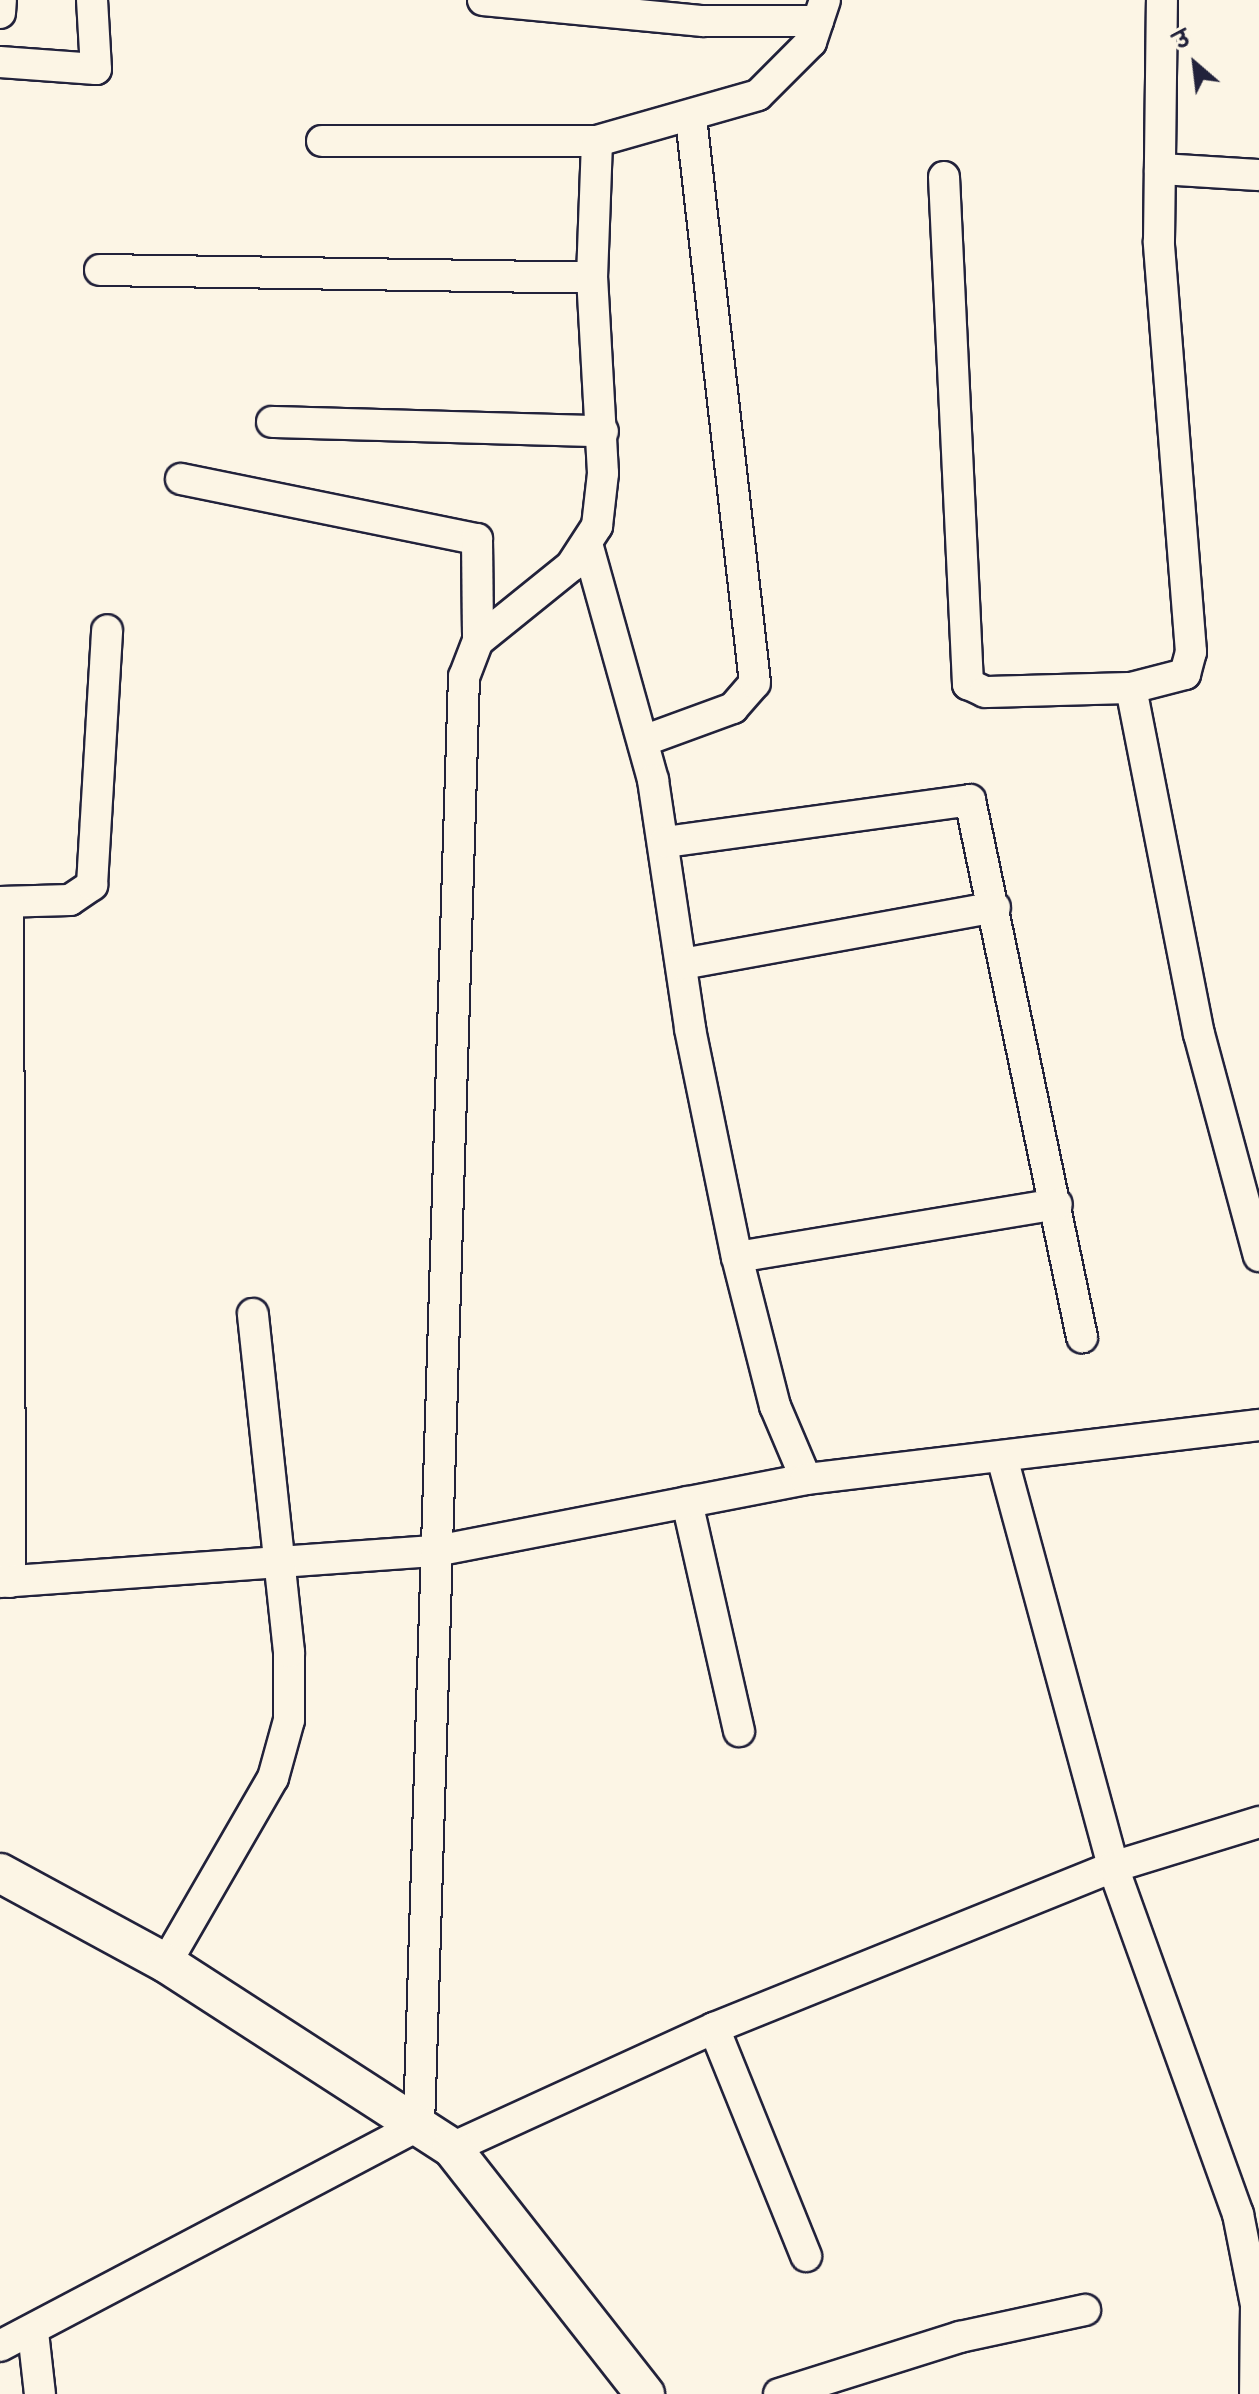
<!DOCTYPE html>
<meta charset="utf-8">
<style>
body{margin:0}
#map{position:relative;width:1259px;height:2394px;overflow:hidden;background:#fcf5e5;font-family:"Gochi Hand","Playpen Sans Deva",sans-serif}
div>[style]{position:absolute}
.roads{filter:drop-shadow(2px 0 #22223b) drop-shadow(-2px 0 #22223b) drop-shadow(0 2px #22223b) drop-shadow(0 -2px #22223b)}
.minor>*{height:30px;margin:-15px;padding:0 15px;transform-origin:15px;border-radius:15px;background:#fcf5e5}
.tertiary>*{height:38px;margin:-19px;padding:0 19px;transform-origin:19px;border-radius:19px;background:#fcf5e5}
span{translate:-50% -50%;white-space:nowrap;text-align:center;line-height:1.15;-webkit-text-stroke:6px #fcf5e5;paint-order:stroke}
.north{position:absolute;left:1155px;top:24px;width:80px;height:80px;-webkit-text-stroke:6px #fcf5e5;paint-order:stroke;rotate:332deg;font-size:22px;font-weight:700;line-height:32px;text-align:center;color:#22223b}
.north::after{content:'';display:block;margin:auto;width:28px;height:36px;background:#22223b;clip-path:polygon(50% 0,100% 100%,50% 72%,0 100%)}
</style>
<div id="map">
<div class="roads">
<div class="minor">
<i style="left:483px;top:0;width:221px;rotate:5.5deg"></i>
<i style="left:703px;top:21px;width:115px"></i>
<i style="left:0;top:13px;width:13px;rotate:-86deg"></i>
<i style="left:0;top:62px;width:96px;rotate:4.2deg"></i>
<i style="left:96px;top:69px;width:69px;rotate:-93.3deg"></i>
<i style="left:322px;top:141px;width:275px"></i>
<i style="left:1160px;top:169px;width:99px;rotate:3.5deg"></i>
<i style="left:944px;top:177px;width:508px;rotate:87.29deg"></i>
<i style="left:968px;top:684px;width:19px;rotate:25deg"></i>
<i style="left:985px;top:692px;width:146px;rotate:-1.6deg"></i>
<i style="left:1131px;top:688px;width:353px;rotate:78.9deg"></i>
<i style="left:1199px;top:1034px;width:230px;rotate:74.9deg"></i>
<i style="left:100px;top:270px;width:492px;rotate:0.9deg"></i>
<i style="left:272px;top:422px;width:331px;rotate:1.6deg"></i>
<i style="left:181px;top:479px;width:302px;rotate:11.5deg"></i>
<i style="left:477px;top:539px;width:102px;rotate:89.4deg"></i>
<i style="left:588px;top:547px;width:242px;rotate:74.4deg"></i>
<i style="left:653px;top:780px;width:252px;rotate:81.5deg"></i>
<i style="left:690px;top:1029px;width:233px;rotate:78.4deg"></i>
<i style="left:737px;top:1257px;width:154px;rotate:75.7deg"></i>
<i style="left:775px;top:1406px;width:79px;rotate:67deg"></i>
<i style="left:1131px;top:688px;width:56px;rotate:-14.5deg"></i>
<i style="left:1185px;top:674px;width:23px;rotate:-75deg"></i>
<i style="left:1191px;top:652px;width:412px;rotate:-94.5deg"></i>
<i style="left:1159px;top:241px;width:241px;rotate:-89.3deg"></i>
<i style="left:643px;top:741px;width:96px;rotate:-20.1deg"></i>
<i style="left:733px;top:708px;width:33px;rotate:-49deg"></i>
<i style="left:755px;top:683px;width:569px;rotate:-96.46deg"></i>
<i style="left:665px;top:842px;width:308px;rotate:-7.8deg"></i>
<i style="left:970px;top:800px;width:549px;rotate:78.22deg"></i>
<i style="left:0;top:902px;width:70px;rotate:-1.6deg"></i>
<i style="left:70px;top:900px;width:27px;rotate:-34deg"></i>
<i style="left:92px;top:885px;width:255px;rotate:-86.6deg"></i>
<i style="left:8px;top:902px;width:680px;rotate:89.83deg"></i>
<i style="left:682px;top:964px;width:318px;rotate:-10.3deg"></i>
<i style="left:737px;top:1257px;width:324px;rotate:-9.4deg"></i>
<i style="left:1003px;top:1461px;width:421px;rotate:74.8deg"></i>
<i style="left:1113px;top:1867px;width:369px;rotate:70.2deg"></i>
<i style="left:1238px;top:2214px;width:93px;rotate:78.8deg"></i>
<i style="left:1256px;top:2305px;width:89px;rotate:90.6deg"></i>
<i style="left:687px;top:1502px;width:235px;rotate:77.2deg"></i>
<i style="left:0;top:1582px;width:437px;rotate:-4.1deg"></i>
<i style="left:436px;top:1551px;width:377px;rotate:-11deg"></i>
<i style="left:806px;top:1479px;width:456px;rotate:-6.8deg"></i>
<i style="left:166px;top:1963px;width:214px;rotate:-60deg"></i>
<i style="left:273px;top:1778px;width:60px;rotate:-74.6deg"></i>
<i style="left:289px;top:1720px;width:68px;rotate:-90deg"></i>
<i style="left:289px;top:1652px;width:340px;rotate:-96.1deg"></i>
<i style="left:714px;top:2028px;width:246px;rotate:68deg"></i>
<i style="left:452px;top:2148px;width:288px;rotate:-24.6deg"></i>
<i style="left:714px;top:2028px;width:430px;rotate:-22deg"></i>
<i style="left:1113px;top:1867px;width:153px;rotate:-17.1deg"></i>
<i style="left:33px;top:2332px;width:62px;rotate:83.6deg"></i>
<i style="left:0;top:2346px;width:474px;rotate:-27.8deg"></i>
<i style="left:419px;top:2125px;width:1449px;rotate:-88.22deg"></i>
<i style="left:464px;top:677px;width:39px;rotate:-69deg"></i>
<i style="left:478px;top:641px;width:119px;rotate:-38.9deg"></i>
<i style="left:571px;top:566px;width:48px;rotate:-57deg"></i>
<i style="left:597px;top:526px;width:53px;rotate:-83.5deg"></i>
<i style="left:603px;top:473px;width:195px;rotate:-93.2deg"></i>
<i style="left:592px;top:278px;width:137px;rotate:-87.9deg"></i>
<i style="left:597px;top:141px;width:167px;rotate:-15.9deg"></i>
<i style="left:758px;top:95px;width:75px;rotate:-45deg"></i>
<i style="left:811px;top:42px;width:44px;rotate:-71.6deg"></i>
<i style="left:779px;top:2394px;width:190px;rotate:-17.5deg"></i>
<i style="left:960px;top:2337px;width:128px;rotate:-12.2deg"></i>
</div>
<div class="tertiary">
<i style="left:0;top:1873px;width:189px;rotate:28.5deg"></i>
<i style="left:166px;top:1963px;width:341px;rotate:32.9deg"></i>
<i style="left:452px;top:2148px;width:313px;rotate:51.9deg"></i>
</div>
</div>
<div class="north">उ</div>
</div>
